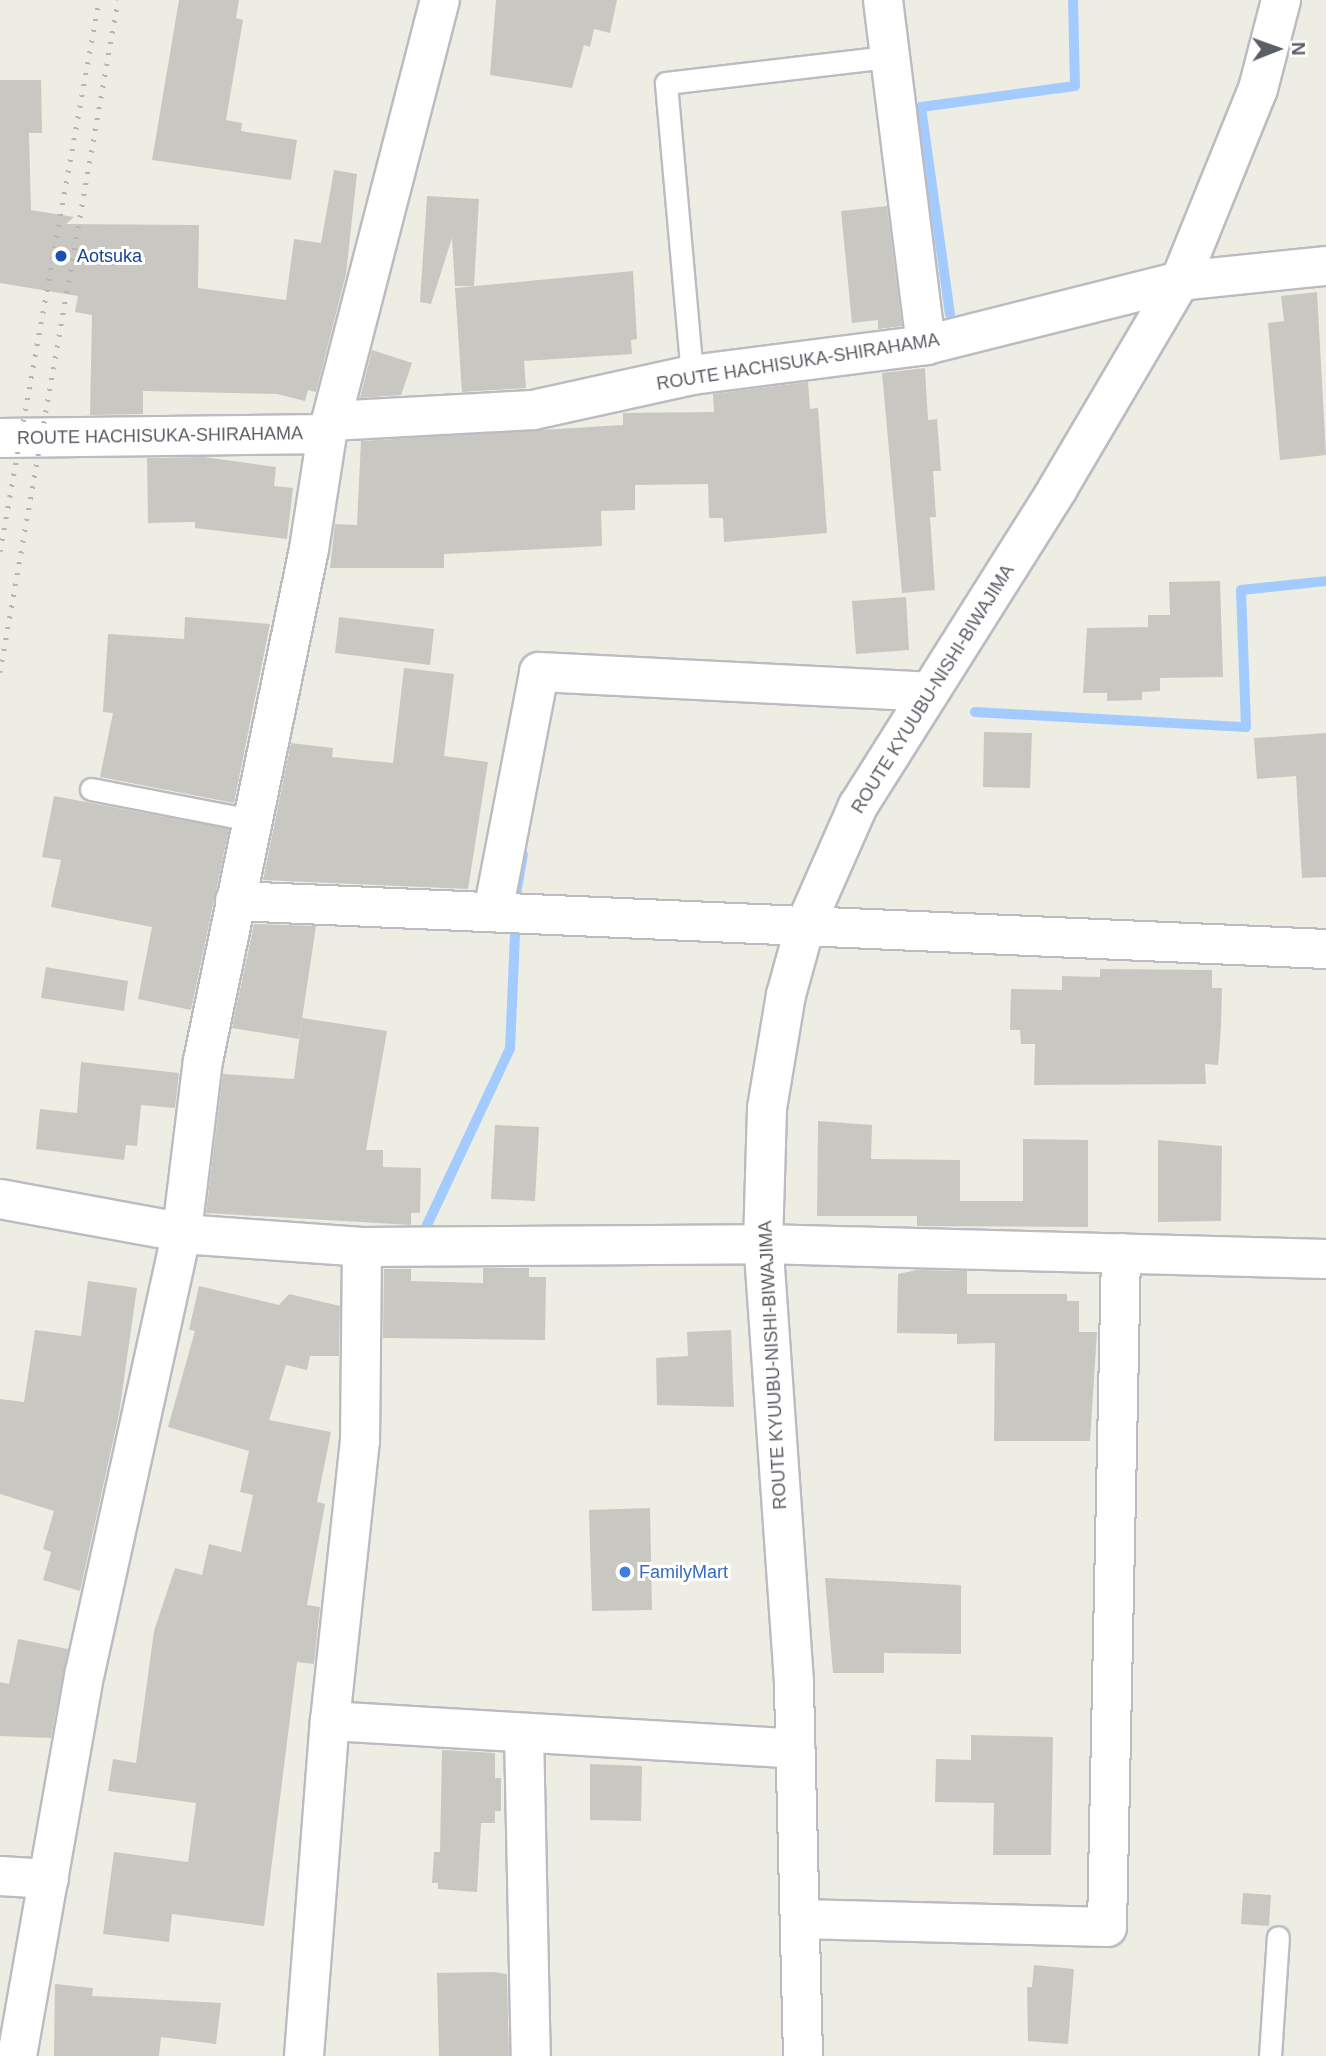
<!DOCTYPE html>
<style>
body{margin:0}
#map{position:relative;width:1326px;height:2056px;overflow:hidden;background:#eeede3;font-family:Helvetica,sans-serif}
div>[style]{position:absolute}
.stream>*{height:10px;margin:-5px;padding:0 5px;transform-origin:5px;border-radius:5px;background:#a3cbff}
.building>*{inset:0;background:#c9c7c1}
.roads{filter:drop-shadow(2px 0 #bbbcc2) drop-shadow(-2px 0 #bbbcc2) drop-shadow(0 2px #bbbcc2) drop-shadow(0 -2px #bbbcc2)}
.lane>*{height:21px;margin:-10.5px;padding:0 10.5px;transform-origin:10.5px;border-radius:10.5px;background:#fff}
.street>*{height:38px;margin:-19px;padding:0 19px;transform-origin:19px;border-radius:19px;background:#fff}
.secondary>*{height:38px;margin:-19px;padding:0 19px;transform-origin:19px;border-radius:19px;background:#fff}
.rail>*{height:5px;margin-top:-2.5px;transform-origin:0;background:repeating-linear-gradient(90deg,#b4b5b5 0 2px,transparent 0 11px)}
.dots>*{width:19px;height:19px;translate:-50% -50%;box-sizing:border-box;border:4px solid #fff;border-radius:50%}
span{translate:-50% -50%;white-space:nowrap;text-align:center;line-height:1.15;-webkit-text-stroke:6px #fff;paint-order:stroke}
.transit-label{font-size:18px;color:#164399}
.left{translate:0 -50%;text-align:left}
.street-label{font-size:18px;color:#5b5e64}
.shop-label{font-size:18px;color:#366cbe}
.north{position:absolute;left:1242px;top:14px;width:70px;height:70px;-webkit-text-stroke:5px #fff;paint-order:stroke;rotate:89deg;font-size:19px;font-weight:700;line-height:28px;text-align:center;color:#5b5e64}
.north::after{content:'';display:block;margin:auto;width:24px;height:32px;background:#5b5e64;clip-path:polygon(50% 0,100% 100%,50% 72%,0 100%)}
</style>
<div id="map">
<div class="stream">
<i style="left:950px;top:314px;width:209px;rotate:-98deg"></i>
<i style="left:921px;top:107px;width:155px;rotate:-7.8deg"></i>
<i style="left:1075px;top:86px;width:86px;rotate:-91.3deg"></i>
<i style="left:975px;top:712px;width:271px;rotate:3.2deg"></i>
<i style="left:1246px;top:727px;width:137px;rotate:-92.1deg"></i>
<i style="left:1241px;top:590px;width:85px;rotate:-6deg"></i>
<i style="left:516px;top:894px;width:40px;rotate:-80deg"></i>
<i style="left:427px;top:1225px;width:195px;rotate:-64.8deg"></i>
<i style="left:510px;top:1049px;width:116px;rotate:-87.5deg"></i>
</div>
<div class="building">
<i style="clip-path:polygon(179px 0,239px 0,236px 18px,243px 20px,226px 120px,242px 123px,241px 131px,297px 140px,291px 180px,152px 160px)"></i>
<i style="clip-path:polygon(496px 0,617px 0,610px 33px,594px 29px,590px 47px,584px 45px,572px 88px,490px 75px)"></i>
<i style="clip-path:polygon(0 80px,41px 80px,42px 133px,29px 133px,31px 210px,74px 217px,66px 224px,199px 225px,198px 288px,286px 300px,294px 239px,321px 243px,334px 170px,357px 174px,346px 274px,316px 392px,308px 390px,305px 401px,277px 394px,143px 391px,143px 414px,90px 415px,92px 315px,75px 312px,78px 296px,0 283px)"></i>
<i style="clip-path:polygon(427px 196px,479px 199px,474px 286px,455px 286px,452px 238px,431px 304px,420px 302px)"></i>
<i style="clip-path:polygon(887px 206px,902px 326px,878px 329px,878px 320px,852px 323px,841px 211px)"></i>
<i style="clip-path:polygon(633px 271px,637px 339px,631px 340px,632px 354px,524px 361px,526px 388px,462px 392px,455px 288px)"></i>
<i style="clip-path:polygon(1317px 292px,1326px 455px,1280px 460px,1268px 323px,1284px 321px,1281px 296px)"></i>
<i style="clip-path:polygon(372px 350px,412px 363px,401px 395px,360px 398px)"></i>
<i style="clip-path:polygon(925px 368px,928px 420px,937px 419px,941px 471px,933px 471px,936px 517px,930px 517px,935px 590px,902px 593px,882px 373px)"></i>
<i style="clip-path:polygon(808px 382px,810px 409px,818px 408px,827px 533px,724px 542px,723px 518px,709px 518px,708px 484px,635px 485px,635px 510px,601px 511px,602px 546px,444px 554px,444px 568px,330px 568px,335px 524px,357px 525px,361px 441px,623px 425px,623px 413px,714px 412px,713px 394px)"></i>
<i style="clip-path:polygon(204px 457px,276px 467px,274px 486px,293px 488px,287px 539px,195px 528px,195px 522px,148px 523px,147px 458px)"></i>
<i style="clip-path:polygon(1220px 581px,1223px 677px,1160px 678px,1160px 691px,1142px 692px,1142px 700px,1107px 701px,1107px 693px,1083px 693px,1087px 628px,1148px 627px,1148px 615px,1170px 615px,1169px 582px)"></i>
<i style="clip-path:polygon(906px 597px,909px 650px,856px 654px,852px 601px)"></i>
<i style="clip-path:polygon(185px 617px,270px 624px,234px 803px,100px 777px,113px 713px,103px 712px,108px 634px,184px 639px)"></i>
<i style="clip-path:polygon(339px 617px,434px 629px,430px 665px,335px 653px)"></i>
<i style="clip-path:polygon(404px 668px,454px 674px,444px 756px,488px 762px,468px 889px,263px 880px,291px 743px,333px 748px,332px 757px,393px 763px)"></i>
<i style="clip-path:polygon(984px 732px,1032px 733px,1030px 788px,983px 787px)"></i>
<i style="clip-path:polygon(1326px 733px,1326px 877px,1302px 878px,1296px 776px,1257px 779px,1254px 738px)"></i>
<i style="clip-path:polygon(54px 796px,229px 829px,191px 1010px,138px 999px,152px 927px,51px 907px,61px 860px,42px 857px)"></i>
<i style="clip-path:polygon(254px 924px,316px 926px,299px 1039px,232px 1028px)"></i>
<i style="clip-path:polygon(46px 967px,128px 981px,124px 1011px,41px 998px)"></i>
<i style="clip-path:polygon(1100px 969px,1212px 970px,1212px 988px,1222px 988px,1221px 1028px,1218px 1065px,1205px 1064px,1206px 1084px,1034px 1085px,1035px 1044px,1021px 1044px,1020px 1030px,1010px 1030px,1011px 989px,1062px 990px,1062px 976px,1100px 977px)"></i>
<i style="clip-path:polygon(302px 1018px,387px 1031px,366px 1150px,383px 1150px,383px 1167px,421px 1168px,420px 1213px,411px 1213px,411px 1225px,206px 1213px,223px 1074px,294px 1079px)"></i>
<i style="clip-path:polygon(81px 1062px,179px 1073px,175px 1108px,141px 1105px,137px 1146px,126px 1145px,124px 1160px,36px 1149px,40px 1109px,77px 1113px)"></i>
<i style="clip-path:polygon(818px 1121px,872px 1125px,871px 1159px,960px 1160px,960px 1201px,1023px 1201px,1023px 1139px,1088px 1140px,1088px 1227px,917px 1226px,917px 1216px,817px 1216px)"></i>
<i style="clip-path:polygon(495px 1125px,539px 1127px,535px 1201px,491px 1199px)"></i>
<i style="clip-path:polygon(1158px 1140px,1222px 1146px,1221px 1221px,1158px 1222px)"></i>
<i style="clip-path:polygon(483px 1268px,529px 1268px,529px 1277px,546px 1277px,545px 1340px,383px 1338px,384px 1269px,411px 1269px,411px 1281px,483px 1283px)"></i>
<i style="clip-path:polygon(917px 1270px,967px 1271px,967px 1294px,1067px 1294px,1067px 1301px,1079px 1301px,1079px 1332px,1097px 1332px,1090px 1441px,994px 1441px,995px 1343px,957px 1344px,957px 1334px,897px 1333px,898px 1274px)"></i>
<i style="clip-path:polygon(88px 1281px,137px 1288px,119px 1414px,80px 1591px,43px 1580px,51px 1552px,43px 1549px,54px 1511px,0 1494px,0 1399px,24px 1402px,35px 1330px,81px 1336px)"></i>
<i style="clip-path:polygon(199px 1286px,279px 1305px,289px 1294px,340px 1306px,339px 1356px,310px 1356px,307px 1370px,286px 1365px,269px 1420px,331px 1432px,317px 1502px,325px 1504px,307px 1605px,320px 1607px,314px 1664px,297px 1662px,264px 1926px,172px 1914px,169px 1942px,103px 1934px,114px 1852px,188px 1862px,196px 1803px,108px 1791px,113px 1759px,136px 1763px,154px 1631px,175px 1568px,202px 1575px,209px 1544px,241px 1552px,253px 1495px,240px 1492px,249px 1451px,168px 1427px,195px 1331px,189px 1330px)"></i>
<i style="clip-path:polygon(731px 1330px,734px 1407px,657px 1405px,656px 1358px,688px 1356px,687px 1332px)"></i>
<i style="clip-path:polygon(650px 1508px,652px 1610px,592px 1611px,589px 1510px)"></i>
<i style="clip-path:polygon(825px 1578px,961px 1585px,961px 1654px,884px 1653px,884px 1673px,833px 1673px)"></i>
<i style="clip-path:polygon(18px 1639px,68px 1649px,51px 1738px,0 1736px,0 1682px,9px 1684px)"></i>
<i style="clip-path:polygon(971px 1735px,1053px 1737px,1051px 1855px,993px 1855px,994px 1803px,935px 1802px,936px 1759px,971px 1760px)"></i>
<i style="clip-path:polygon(442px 1750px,495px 1753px,495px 1778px,501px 1778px,501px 1811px,495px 1811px,495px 1823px,481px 1823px,477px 1892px,438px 1889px,438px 1883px,432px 1883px,434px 1852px,440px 1852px)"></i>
<i style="clip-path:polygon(590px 1764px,642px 1766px,641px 1821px,590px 1820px)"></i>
<i style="clip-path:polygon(1243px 1893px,1271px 1895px,1269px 1926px,1241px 1924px)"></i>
<i style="clip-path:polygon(1034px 1965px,1074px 1969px,1068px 2044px,1028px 2041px,1027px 1987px,1032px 1987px)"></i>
<i style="clip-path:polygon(493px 1972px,507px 1974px,509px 2056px,439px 2056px,437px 1973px)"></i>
<i style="clip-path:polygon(55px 1984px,93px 1988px,92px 1996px,221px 2003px,216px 2044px,161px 2037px,159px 2056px,54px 2056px)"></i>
</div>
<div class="roads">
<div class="lane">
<i style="left:692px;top:375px;width:293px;rotate:-95.1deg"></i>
<i style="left:666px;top:83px;width:225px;rotate:-6.7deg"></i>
<i style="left:91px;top:789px;width:162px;rotate:11deg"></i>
<i style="left:1270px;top:2056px;width:119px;rotate:-86.2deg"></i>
</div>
<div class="street">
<i style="left:883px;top:0;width:348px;rotate:82.9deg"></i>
<i style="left:1180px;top:281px;width:147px;rotate:-5.9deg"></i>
<i style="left:331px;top:421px;width:435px;rotate:-75.5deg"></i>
<i style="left:235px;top:901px;width:1092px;rotate:2.52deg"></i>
<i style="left:493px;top:912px;width:244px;rotate:-79.1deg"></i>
<i style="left:539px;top:672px;width:391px;rotate:2.9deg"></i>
<i style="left:0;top:1199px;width:199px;rotate:10.4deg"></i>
<i style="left:196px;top:1235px;width:166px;rotate:4.1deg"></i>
<i style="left:362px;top:1247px;width:401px;rotate:-0.4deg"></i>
<i style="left:763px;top:1244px;width:563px;rotate:1.53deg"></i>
<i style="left:330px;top:1721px;width:466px;rotate:3.4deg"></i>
<i style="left:524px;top:1733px;width:323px;rotate:88.8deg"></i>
<i style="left:0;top:1876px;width:49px;rotate:3.5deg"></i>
<i style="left:800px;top:1919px;width:307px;rotate:1.5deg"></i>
<i style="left:1107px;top:1927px;width:674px;rotate:-88.81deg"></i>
<i style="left:17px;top:2056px;width:390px;rotate:-80deg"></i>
<i style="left:85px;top:1672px;width:452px;rotate:-77.6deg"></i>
<i style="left:182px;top:1231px;width:171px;rotate:-83deg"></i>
<i style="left:203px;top:1061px;width:523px;rotate:-78.3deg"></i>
<i style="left:309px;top:549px;width:116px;rotate:-81.1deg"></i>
<i style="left:304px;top:2056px;width:336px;rotate:-85.6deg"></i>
<i style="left:330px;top:1721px;width:282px;rotate:-83.9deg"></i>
<i style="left:360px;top:1441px;width:194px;rotate:-89.4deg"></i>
</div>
<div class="secondary">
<i style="left:0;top:438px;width:327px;rotate:-0.7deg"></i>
<i style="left:327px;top:434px;width:14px;rotate:-73deg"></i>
<i style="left:331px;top:421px;width:202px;rotate:-3.1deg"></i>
<i style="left:533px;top:410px;width:163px;rotate:-12.4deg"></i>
<i style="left:692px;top:375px;width:236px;rotate:-7.3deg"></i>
<i style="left:926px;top:345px;width:262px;rotate:-14.1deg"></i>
<i style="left:803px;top:2056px;width:374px;rotate:-91.4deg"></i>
<i style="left:794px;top:1682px;width:439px;rotate:-94deg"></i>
<i style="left:763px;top:1244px;width:136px;rotate:-88.3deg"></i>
<i style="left:767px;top:1108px;width:115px;rotate:-80.5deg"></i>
<i style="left:786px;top:995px;width:72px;rotate:-74.6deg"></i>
<i style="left:805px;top:926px;width:131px;rotate:-66.2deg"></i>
<i style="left:858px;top:806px;width:376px;rotate:-57.8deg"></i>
<i style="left:1058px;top:488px;width:240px;rotate:-59.5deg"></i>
<i style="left:1180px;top:281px;width:207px;rotate:-67.9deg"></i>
<i style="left:1258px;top:89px;width:92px;rotate:-75.5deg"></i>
</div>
</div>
<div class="rail">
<i style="left:0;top:551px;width:560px;rotate:-79.81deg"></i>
<i style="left:0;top:672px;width:682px;rotate:-80.04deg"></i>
</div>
<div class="dots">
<i style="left:61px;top:256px;background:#1a4fb4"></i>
<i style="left:625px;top:1572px;background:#3f7fe0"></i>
</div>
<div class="transit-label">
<span class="left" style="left:77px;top:256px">Aotsuka</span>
</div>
<div class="street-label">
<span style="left:798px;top:362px;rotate:-9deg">ROUTE HACHISUKA-SHIRAHAMA</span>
<span style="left:160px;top:436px;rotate:-1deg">ROUTE HACHISUKA-SHIRAHAMA</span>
<span style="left:933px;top:689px;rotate:-58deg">ROUTE KYUUBU-NISHI-BIWAJIMA</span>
<span style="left:773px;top:1365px;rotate:-93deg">ROUTE KYUUBU-NISHI-BIWAJIMA</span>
</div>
<div class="shop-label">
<span class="left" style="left:639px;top:1572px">FamilyMart</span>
</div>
<div class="north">N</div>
</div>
